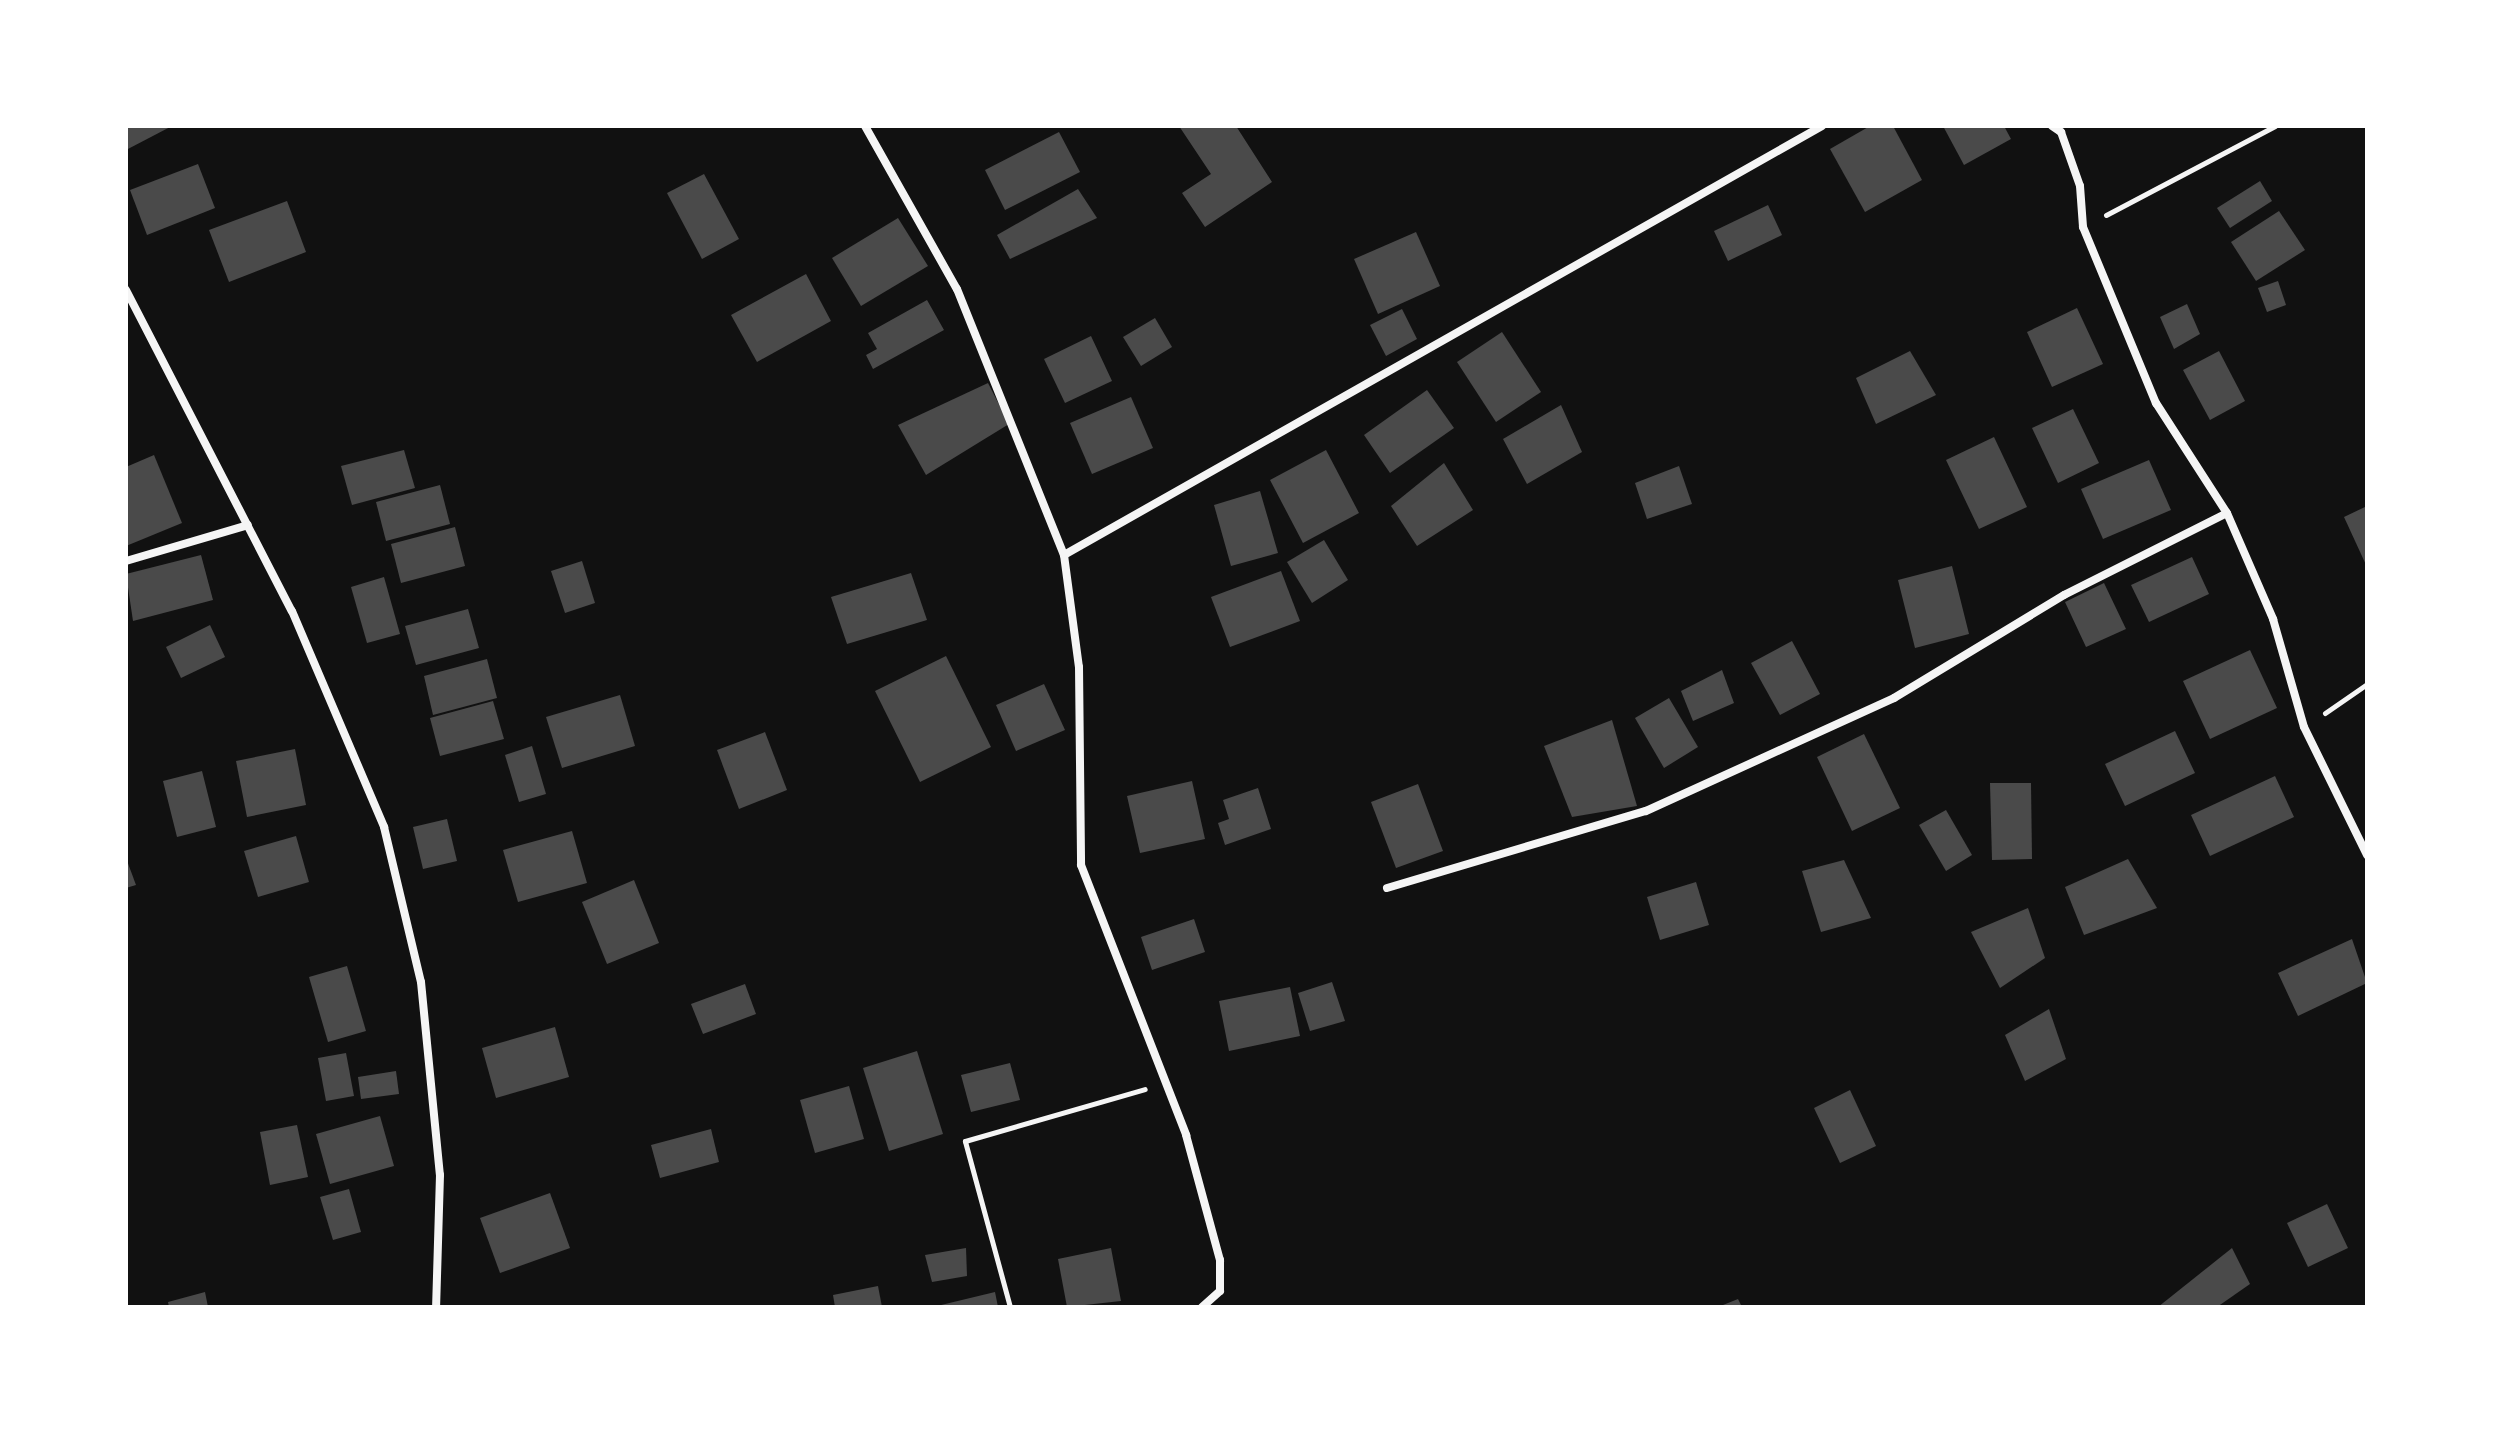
<!DOCTYPE html>
<style>
body{margin:0}
#map{position:relative;width:2493px;height:1433px;overflow:hidden;background:#111;font-family:"Roboto Condensed",sans-serif}
div>[style]{position:absolute}
.building>*{inset:0;background:#4a4a4a}
.path>*{height:5px;margin:-2.5px;padding:0 2.5px;transform-origin:2.5px;border-radius:2.5px;background:#f5f5f5}
.minor>*{height:8px;margin:-4px;padding:0 4px;transform-origin:4px;border-radius:4px;background:#f5f5f5}
span{translate:-50% -50%;white-space:nowrap;text-align:center;line-height:1.15;-webkit-text-stroke:8px #fff;paint-order:stroke}
.frame{position:absolute;inset:0;border:128px solid #fff;pointer-events:none}
</style>
<div id="map">
<div class="building">
<i style="clip-path:polygon(126px 126px,172px 126px,126px 150px)"></i>
<i style="clip-path:polygon(1179px 126px,1236px 126px,1272px 182px,1205px 227px,1182px 193px,1211px 174px)"></i>
<i style="clip-path:polygon(1870px 126px,1893px 126px,1922px 180px,1865px 212px,1830px 149px)"></i>
<i style="clip-path:polygon(1943px 126px,2004px 126px,2011px 139px,1964px 165px)"></i>
<i style="clip-path:polygon(1059px 132px,1080px 172px,1005px 210px,985px 170px)"></i>
<i style="clip-path:polygon(198px 164px,215px 208px,147px 235px,130px 190px)"></i>
<i style="clip-path:polygon(704px 174px,739px 239px,702px 259px,667px 193px)"></i>
<i style="clip-path:polygon(2260px 181px,2272px 201px,2230px 228px,2217px 208px)"></i>
<i style="clip-path:polygon(1078px 189px,1097px 218px,1010px 259px,997px 235px)"></i>
<i style="clip-path:polygon(287px 201px,306px 252px,229px 282px,209px 230px)"></i>
<i style="clip-path:polygon(1768px 205px,1782px 235px,1728px 261px,1714px 231px)"></i>
<i style="clip-path:polygon(2279px 211px,2305px 250px,2256px 281px,2231px 242px)"></i>
<i style="clip-path:polygon(898px 218px,928px 266px,861px 306px,832px 258px)"></i>
<i style="clip-path:polygon(1416px 232px,1440px 286px,1378px 314px,1354px 259px)"></i>
<i style="clip-path:polygon(806px 274px,831px 321px,757px 362px,731px 315px)"></i>
<i style="clip-path:polygon(2278px 281px,2286px 305px,2267px 312px,2258px 288px)"></i>
<i style="clip-path:polygon(927px 300px,944px 330px,873px 369px,866px 355px,877px 349px,868px 333px)"></i>
<i style="clip-path:polygon(2187px 304px,2200px 334px,2174px 349px,2160px 317px)"></i>
<i style="clip-path:polygon(2077px 308px,2103px 364px,2052px 387px,2027px 332px)"></i>
<i style="clip-path:polygon(1402px 309px,1417px 339px,1386px 356px,1370px 325px)"></i>
<i style="clip-path:polygon(1155px 318px,1172px 347px,1141px 366px,1123px 337px)"></i>
<i style="clip-path:polygon(1502px 332px,1541px 392px,1496px 422px,1457px 362px)"></i>
<i style="clip-path:polygon(1091px 336px,1112px 381px,1065px 403px,1044px 359px)"></i>
<i style="clip-path:polygon(1910px 351px,1936px 395px,1876px 424px,1856px 378px)"></i>
<i style="clip-path:polygon(2219px 351px,2245px 401px,2210px 420px,2183px 370px)"></i>
<i style="clip-path:polygon(988px 383px,1009px 424px,926px 475px,898px 425px)"></i>
<i style="clip-path:polygon(1427px 390px,1454px 428px,1390px 473px,1364px 435px)"></i>
<i style="clip-path:polygon(1131px 397px,1153px 448px,1092px 474px,1070px 423px)"></i>
<i style="clip-path:polygon(1561px 405px,1582px 452px,1527px 484px,1503px 439px)"></i>
<i style="clip-path:polygon(2073px 409px,2099px 463px,2058px 483px,2032px 428px)"></i>
<i style="clip-path:polygon(1994px 437px,2027px 507px,1979px 529px,1946px 460px)"></i>
<i style="clip-path:polygon(404px 450px,415px 488px,352px 505px,341px 466px)"></i>
<i style="clip-path:polygon(1326px 450px,1359px 513px,1303px 543px,1270px 480px)"></i>
<i style="clip-path:polygon(154px 455px,182px 523px,126px 546px,126px 467px)"></i>
<i style="clip-path:polygon(2149px 460px,2171px 510px,2103px 539px,2081px 489px)"></i>
<i style="clip-path:polygon(1444px 463px,1473px 510px,1417px 546px,1391px 506px)"></i>
<i style="clip-path:polygon(1679px 466px,1692px 504px,1647px 519px,1635px 483px)"></i>
<i style="clip-path:polygon(440px 485px,450px 524px,386px 541px,376px 502px)"></i>
<i style="clip-path:polygon(1260px 491px,1278px 553px,1231px 566px,1214px 505px)"></i>
<i style="clip-path:polygon(2367px 506px,2367px 567px,2344px 517px)"></i>
<i style="clip-path:polygon(455px 527px,465px 566px,401px 583px,391px 544px)"></i>
<i style="clip-path:polygon(1324px 540px,1348px 580px,1312px 603px,1287px 562px)"></i>
<i style="clip-path:polygon(201px 555px,213px 600px,133px 621px,126px 574px)"></i>
<i style="clip-path:polygon(2192px 557px,2209px 594px,2149px 622px,2131px 585px)"></i>
<i style="clip-path:polygon(582px 561px,595px 603px,565px 613px,551px 571px)"></i>
<i style="clip-path:polygon(1952px 566px,1969px 634px,1915px 648px,1898px 580px)"></i>
<i style="clip-path:polygon(1281px 571px,1300px 621px,1230px 647px,1211px 597px)"></i>
<i style="clip-path:polygon(911px 573px,927px 620px,847px 644px,831px 597px)"></i>
<i style="clip-path:polygon(384px 577px,400px 634px,367px 643px,351px 587px)"></i>
<i style="clip-path:polygon(2104px 583px,2126px 629px,2086px 647px,2065px 602px)"></i>
<i style="clip-path:polygon(468px 609px,479px 648px,416px 665px,405px 626px)"></i>
<i style="clip-path:polygon(210px 625px,225px 657px,181px 678px,166px 647px)"></i>
<i style="clip-path:polygon(1792px 641px,1820px 694px,1780px 715px,1751px 663px)"></i>
<i style="clip-path:polygon(2250px 650px,2277px 708px,2210px 739px,2183px 681px)"></i>
<i style="clip-path:polygon(946px 656px,991px 747px,920px 782px,875px 691px)"></i>
<i style="clip-path:polygon(487px 659px,497px 698px,433px 715px,424px 676px)"></i>
<i style="clip-path:polygon(1722px 670px,1734px 703px,1693px 721px,1681px 691px)"></i>
<i style="clip-path:polygon(1044px 684px,1065px 730px,1016px 751px,996px 705px)"></i>
<i style="clip-path:polygon(620px 695px,635px 746px,562px 768px,546px 717px)"></i>
<i style="clip-path:polygon(1669px 698px,1698px 747px,1664px 768px,1635px 718px)"></i>
<i style="clip-path:polygon(493px 701px,504px 739px,440px 756px,430px 718px)"></i>
<i style="clip-path:polygon(1612px 720px,1637px 806px,1572px 817px,1544px 746px)"></i>
<i style="clip-path:polygon(2175px 731px,2195px 773px,2125px 806px,2105px 764px)"></i>
<i style="clip-path:polygon(765px 732px,787px 790px,739px 809px,717px 750px)"></i>
<i style="clip-path:polygon(1864px 734px,1900px 808px,1852px 831px,1817px 757px)"></i>
<i style="clip-path:polygon(532px 746px,546px 794px,519px 802px,505px 755px)"></i>
<i style="clip-path:polygon(295px 749px,306px 805px,247px 817px,236px 761px)"></i>
<i style="clip-path:polygon(202px 771px,216px 827px,177px 837px,163px 781px)"></i>
<i style="clip-path:polygon(2275px 776px,2294px 817px,2210px 856px,2191px 815px)"></i>
<i style="clip-path:polygon(1192px 781px,1205px 839px,1140px 853px,1127px 796px)"></i>
<i style="clip-path:polygon(1990px 783px,2031px 783px,2032px 859px,1992px 860px)"></i>
<i style="clip-path:polygon(1418px 784px,1443px 851px,1396px 868px,1371px 802px)"></i>
<i style="clip-path:polygon(1258px 788px,1271px 829px,1225px 845px,1218px 823px,1229px 819px,1223px 800px)"></i>
<i style="clip-path:polygon(1946px 810px,1972px 855px,1946px 871px,1919px 825px)"></i>
<i style="clip-path:polygon(447px 819px,457px 861px,423px 869px,413px 827px)"></i>
<i style="clip-path:polygon(572px 831px,587px 883px,518px 902px,503px 850px)"></i>
<i style="clip-path:polygon(296px 836px,309px 882px,258px 897px,244px 851px)"></i>
<i style="clip-path:polygon(126px 858px,136px 885px,126px 888px)"></i>
<i style="clip-path:polygon(2128px 859px,2157px 908px,2084px 935px,2065px 887px)"></i>
<i style="clip-path:polygon(1844px 860px,1871px 918px,1821px 932px,1802px 871px)"></i>
<i style="clip-path:polygon(634px 880px,659px 943px,607px 964px,582px 902px)"></i>
<i style="clip-path:polygon(1696px 882px,1709px 925px,1660px 940px,1647px 897px)"></i>
<i style="clip-path:polygon(2028px 908px,2045px 958px,2000px 988px,1971px 932px)"></i>
<i style="clip-path:polygon(1194px 919px,1205px 952px,1152px 970px,1141px 937px)"></i>
<i style="clip-path:polygon(2352px 939px,2367px 983px,2298px 1016px,2278px 973px)"></i>
<i style="clip-path:polygon(347px 966px,366px 1031px,328px 1042px,309px 977px)"></i>
<i style="clip-path:polygon(1332px 982px,1345px 1021px,1310px 1031px,1298px 993px)"></i>
<i style="clip-path:polygon(745px 984px,756px 1014px,703px 1034px,691px 1004px)"></i>
<i style="clip-path:polygon(1290px 987px,1300px 1036px,1229px 1051px,1219px 1001px)"></i>
<i style="clip-path:polygon(2049px 1009px,2066px 1059px,2025px 1081px,2005px 1035px)"></i>
<i style="clip-path:polygon(555px 1027px,569px 1077px,496px 1098px,482px 1048px)"></i>
<i style="clip-path:polygon(917px 1051px,943px 1134px,889px 1151px,863px 1068px)"></i>
<i style="clip-path:polygon(346px 1053px,354px 1096px,326px 1101px,318px 1058px)"></i>
<i style="clip-path:polygon(1010px 1063px,1020px 1100px,971px 1112px,961px 1075px)"></i>
<i style="clip-path:polygon(396px 1071px,399px 1094px,361px 1099px,358px 1077px)"></i>
<i style="clip-path:polygon(849px 1086px,864px 1139px,815px 1153px,800px 1100px)"></i>
<i style="clip-path:polygon(1850px 1090px,1876px 1146px,1840px 1163px,1814px 1108px)"></i>
<i style="clip-path:polygon(380px 1116px,394px 1166px,330px 1184px,316px 1134px)"></i>
<i style="clip-path:polygon(297px 1125px,308px 1177px,270px 1185px,260px 1132px)"></i>
<i style="clip-path:polygon(711px 1129px,719px 1162px,660px 1178px,651px 1145px)"></i>
<i style="clip-path:polygon(349px 1189px,361px 1232px,333px 1240px,320px 1197px)"></i>
<i style="clip-path:polygon(550px 1193px,570px 1248px,500px 1273px,480px 1218px)"></i>
<i style="clip-path:polygon(2327px 1204px,2348px 1248px,2308px 1267px,2287px 1223px)"></i>
<i style="clip-path:polygon(966px 1248px,967px 1276px,932px 1282px,925px 1255px)"></i>
<i style="clip-path:polygon(1111px 1248px,1121px 1301px,1067px 1307px,1058px 1259px)"></i>
<i style="clip-path:polygon(2232px 1248px,2250px 1284px,2217px 1307px,2158px 1307px)"></i>
<i style="clip-path:polygon(878px 1286px,882px 1307px,835px 1307px,833px 1295px)"></i>
<i style="clip-path:polygon(205px 1292px,208px 1307px,169px 1307px,168px 1302px)"></i>
<i style="clip-path:polygon(995px 1292px,998px 1307px,937px 1307px,937px 1306px)"></i>
<i style="clip-path:polygon(1738px 1299px,1742px 1307px,1718px 1307px)"></i>
</div>
<div class="path">
<i style="left:2106px;top:215px;width:191px;rotate:-27.8deg"></i>
<i style="left:2325px;top:713px;width:51px;rotate:-34.6deg"></i>
<i style="left:1010px;top:1307px;width:172px;rotate:-105.2deg"></i>
<i style="left:965px;top:1141px;width:187px;rotate:-16.1deg"></i>
</div>
<div class="minor">
<i style="left:865px;top:126px;width:187px;rotate:60.6deg"></i>
<i style="left:957px;top:289px;width:287px;rotate:68.1deg"></i>
<i style="left:1064px;top:555px;width:113px;rotate:82.4deg"></i>
<i style="left:1079px;top:667px;width:198px;rotate:89.4deg"></i>
<i style="left:1081px;top:865px;width:290px;rotate:68.7deg"></i>
<i style="left:1186px;top:1135px;width:130px;rotate:74.8deg"></i>
<i style="left:1220px;top:1260px;width:31px;rotate:90deg"></i>
<i style="left:1220px;top:1291px;width:24px;rotate:138deg"></i>
<i style="left:2052px;top:126px;width:11px;rotate:34deg"></i>
<i style="left:2061px;top:132px;width:57px;rotate:70.6deg"></i>
<i style="left:2080px;top:186px;width:41px;rotate:85.8deg"></i>
<i style="left:2083px;top:227px;width:191px;rotate:67.5deg"></i>
<i style="left:2156px;top:403px;width:131px;rotate:57.2deg"></i>
<i style="left:2227px;top:513px;width:116px;rotate:66.5deg"></i>
<i style="left:2273px;top:619px;width:112px;rotate:74deg"></i>
<i style="left:2304px;top:727px;width:143px;rotate:63.8deg"></i>
<i style="left:126px;top:290px;width:361px;rotate:62.7deg"></i>
<i style="left:292px;top:611px;width:235px;rotate:66.9deg"></i>
<i style="left:384px;top:827px;width:159px;rotate:76.6deg"></i>
<i style="left:421px;top:982px;width:194px;rotate:84.4deg"></i>
<i style="left:440px;top:1175px;width:132px;rotate:91.7deg"></i>
<i style="left:1064px;top:555px;width:871px;rotate:-29.51deg"></i>
<i style="left:126px;top:561px;width:127px;rotate:-16.4deg"></i>
<i style="left:1387px;top:888px;width:270px;rotate:-16.6deg"></i>
<i style="left:1646px;top:811px;width:273px;rotate:-24.5deg"></i>
<i style="left:1894px;top:698px;width:199px;rotate:-31.2deg"></i>
<i style="left:2064px;top:595px;width:182px;rotate:-26.7deg"></i>
</div>
<div class="frame"></div>
</div>
